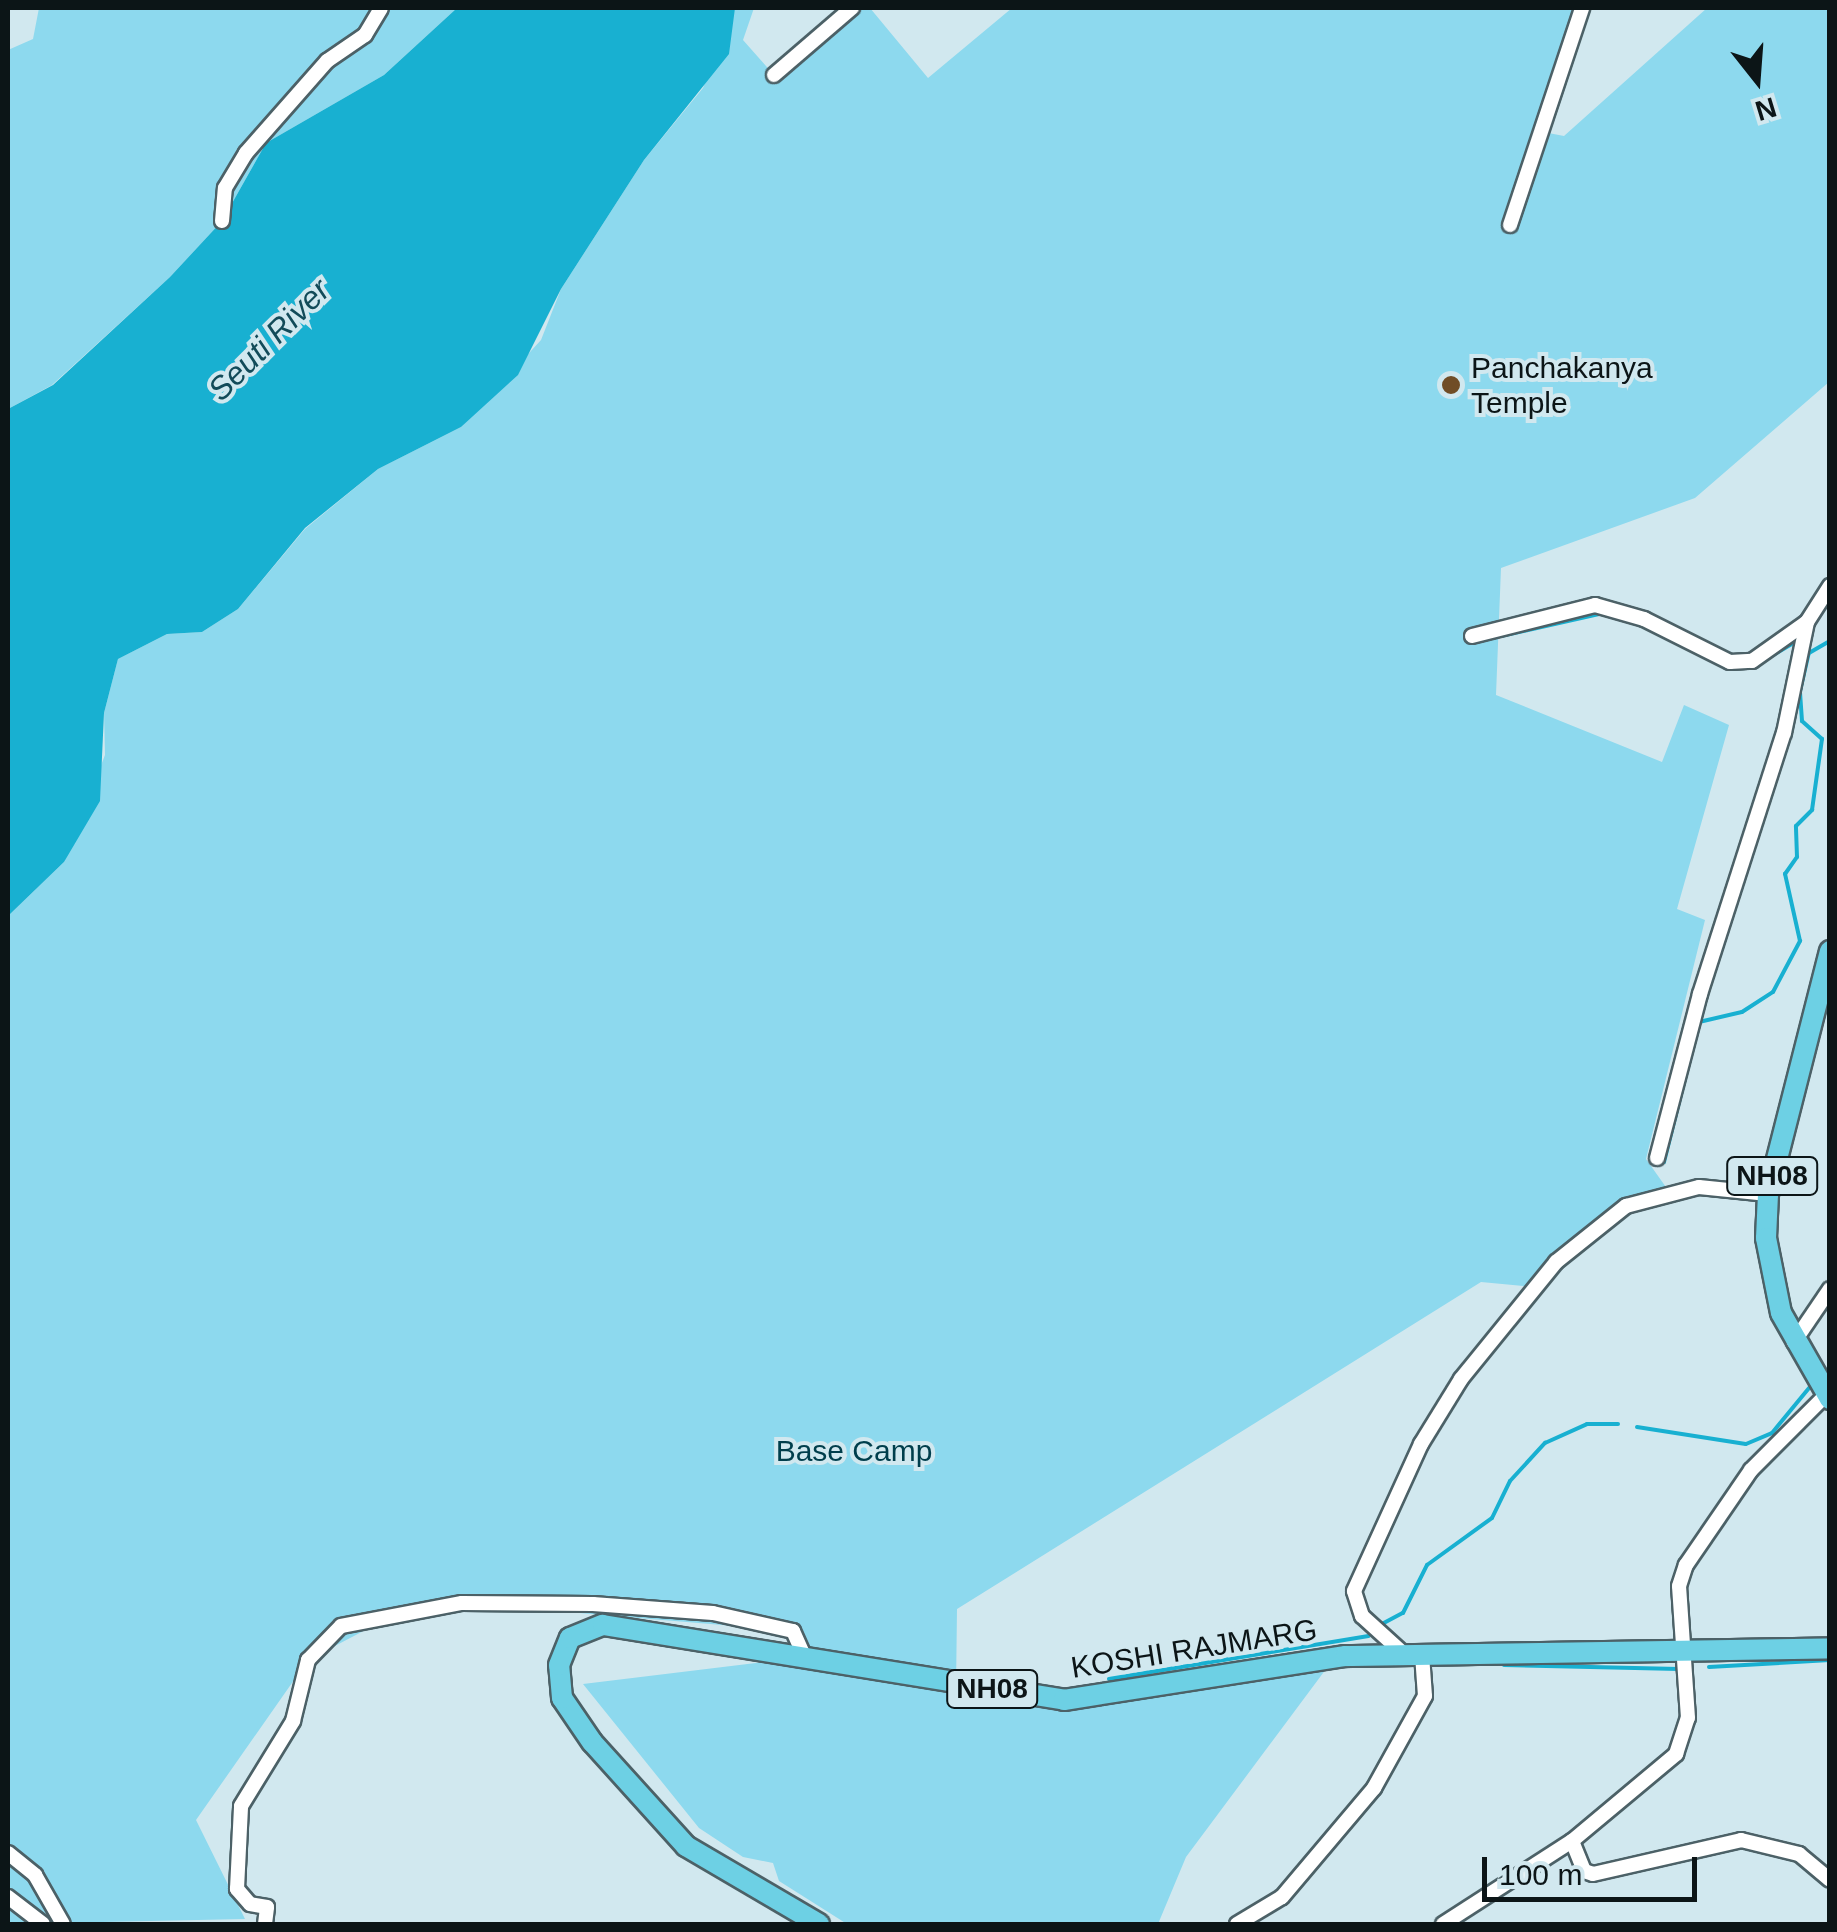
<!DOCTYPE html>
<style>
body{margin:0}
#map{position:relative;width:1837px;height:1932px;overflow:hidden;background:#d1e8ef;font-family:Helvetica,sans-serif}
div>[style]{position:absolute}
.green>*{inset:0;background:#8dd9ee}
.water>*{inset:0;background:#18b0d1}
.stream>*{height:4px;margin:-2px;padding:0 2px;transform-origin:2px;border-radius:2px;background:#18b0d1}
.roads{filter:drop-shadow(2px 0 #4c6167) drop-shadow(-2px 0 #4c6167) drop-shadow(0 2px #4c6167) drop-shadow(0 -2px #4c6167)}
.minor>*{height:14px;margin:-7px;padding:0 7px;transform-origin:7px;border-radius:7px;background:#fff}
.primary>*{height:20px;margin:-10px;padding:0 10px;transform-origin:10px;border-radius:10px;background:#6dd0e4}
.dots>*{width:28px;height:28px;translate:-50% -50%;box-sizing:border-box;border:5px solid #d1e8ef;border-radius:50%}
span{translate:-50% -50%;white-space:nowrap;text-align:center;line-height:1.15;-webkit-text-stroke:8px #d1e8ef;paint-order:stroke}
.shield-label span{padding:2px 8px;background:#d1e8ef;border:2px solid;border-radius:8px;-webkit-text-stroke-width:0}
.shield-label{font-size:28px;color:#0c1517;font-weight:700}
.poi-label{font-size:30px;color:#0c1517}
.left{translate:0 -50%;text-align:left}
.park-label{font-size:30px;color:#003e4c}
.street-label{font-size:30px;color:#0c1517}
.water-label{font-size:32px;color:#124b59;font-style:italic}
.frame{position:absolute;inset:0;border:10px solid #0c1517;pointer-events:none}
.north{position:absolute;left:1707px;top:30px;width:100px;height:100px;-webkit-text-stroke:8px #d1e8ef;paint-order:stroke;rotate:163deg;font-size:28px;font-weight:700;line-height:40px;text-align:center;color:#0c1517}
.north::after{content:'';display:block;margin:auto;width:35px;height:45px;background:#0c1517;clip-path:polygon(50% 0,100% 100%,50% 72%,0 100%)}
.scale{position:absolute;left:1482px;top:1857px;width:215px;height:45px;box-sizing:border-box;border:5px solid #0c1517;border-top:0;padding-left:12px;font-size:30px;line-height:35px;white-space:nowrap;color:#0c1517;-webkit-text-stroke:8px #d1e8ef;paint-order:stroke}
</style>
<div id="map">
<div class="green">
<i style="clip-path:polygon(39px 8px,203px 9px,457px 8px,384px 75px,266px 143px,222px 221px,170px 277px,52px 385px,8px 409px,8px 50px,33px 39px)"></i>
<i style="clip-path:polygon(735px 8px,754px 8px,743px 40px,774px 75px,852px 8px,870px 8px,928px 78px,1012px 8px,1582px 8px,1538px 131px,1564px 136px,1707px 8px,1829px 8px,1829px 382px,1695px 498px,1501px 568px,1496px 695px,1662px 762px,1684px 705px,1729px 725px,1677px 909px,1705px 920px,1646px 1159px,1668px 1190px,1626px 1206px,1534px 1287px,1481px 1282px,957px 1609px,956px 1689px,1067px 1707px,1329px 1665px,1186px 1857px,1158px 1924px,847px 1924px,779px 1881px,773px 1863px,743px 1857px,699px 1828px,583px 1684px,804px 1657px,793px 1631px,462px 1603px,396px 1614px,308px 1660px,196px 1820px,245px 1919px,8px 1924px,8px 916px,64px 862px,105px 755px,104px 713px,118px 659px,167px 634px,202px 632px,238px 609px,305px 529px,378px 469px,461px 427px,541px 340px,561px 289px,644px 160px,703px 88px)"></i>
</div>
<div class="water">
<i style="clip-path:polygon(457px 8px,735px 8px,729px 54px,644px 160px,561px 289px,518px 375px,461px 427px,378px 469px,305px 528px,238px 609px,202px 632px,167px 634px,118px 659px,104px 713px,100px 801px,64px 862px,8px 916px,8px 409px,53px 385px,170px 277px,222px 221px,266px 143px,384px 75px)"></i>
</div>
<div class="stream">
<i style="left:1501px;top:636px;width:106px;rotate:-12.6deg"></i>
<i style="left:1765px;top:660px;width:39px;rotate:-31deg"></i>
<i style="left:1699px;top:1022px;width:44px;rotate:-13.1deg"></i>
<i style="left:1742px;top:1012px;width:37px;rotate:-33deg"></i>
<i style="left:1773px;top:992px;width:58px;rotate:-62.1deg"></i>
<i style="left:1800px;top:941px;width:69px;rotate:-102.6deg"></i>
<i style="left:1785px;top:874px;width:21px;rotate:-55deg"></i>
<i style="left:1797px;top:857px;width:31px;rotate:-92deg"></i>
<i style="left:1796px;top:826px;width:23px;rotate:-45deg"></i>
<i style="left:1812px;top:810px;width:72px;rotate:-82deg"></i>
<i style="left:1822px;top:739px;width:27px;rotate:-138deg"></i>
<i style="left:1802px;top:721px;width:30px;rotate:-94deg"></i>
<i style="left:1800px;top:691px;width:39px;rotate:-77deg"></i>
<i style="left:1809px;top:653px;width:24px;rotate:-30deg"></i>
<i style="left:1664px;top:1162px;width:131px;rotate:-75.9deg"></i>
<i style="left:1637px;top:1427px;width:110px;rotate:8.9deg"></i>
<i style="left:1746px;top:1444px;width:28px;rotate:-23deg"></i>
<i style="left:1772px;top:1433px;width:58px;rotate:-50.6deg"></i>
<i style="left:1380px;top:1625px;width:26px;rotate:-28deg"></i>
<i style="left:1403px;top:1613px;width:54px;rotate:-63.4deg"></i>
<i style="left:1427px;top:1565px;width:80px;rotate:-35.9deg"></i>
<i style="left:1492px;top:1518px;width:41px;rotate:-64.1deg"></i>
<i style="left:1510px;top:1481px;width:52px;rotate:-47.4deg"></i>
<i style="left:1545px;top:1443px;width:46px;rotate:-24.3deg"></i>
<i style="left:1587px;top:1424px;width:31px"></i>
<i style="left:1439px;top:1664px;width:54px"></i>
<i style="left:1504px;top:1665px;width:175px;rotate:1.3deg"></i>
<i style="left:1709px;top:1667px;width:121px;rotate:-3.3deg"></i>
<i style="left:1109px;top:1679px;width:263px;rotate:-9.4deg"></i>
<i style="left:1079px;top:1707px;width:76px;rotate:-8.3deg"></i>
</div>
<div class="roads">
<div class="minor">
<i style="left:774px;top:75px;width:103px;rotate:-40.7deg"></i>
<i style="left:222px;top:221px;width:33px;rotate:-85deg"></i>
<i style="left:225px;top:188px;width:41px;rotate:-59deg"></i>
<i style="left:246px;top:153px;width:123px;rotate:-48.6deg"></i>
<i style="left:327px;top:61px;width:46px;rotate:-34.4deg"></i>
<i style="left:365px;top:35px;width:31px;rotate:-59deg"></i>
<i style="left:1510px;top:225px;width:229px;rotate:-71.6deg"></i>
<i style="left:1472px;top:636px;width:127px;rotate:-14.1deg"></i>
<i style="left:1595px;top:605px;width:51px;rotate:15.9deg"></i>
<i style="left:1644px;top:619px;width:96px;rotate:26.6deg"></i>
<i style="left:1730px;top:662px;width:22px;rotate:-3deg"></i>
<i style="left:1752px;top:661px;width:67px;rotate:-35.3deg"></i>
<i style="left:1807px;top:622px;width:43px;rotate:-57.4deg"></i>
<i style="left:1657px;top:1158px;width:170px;rotate:-75.3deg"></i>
<i style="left:1700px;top:994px;width:274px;rotate:-72.2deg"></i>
<i style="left:1784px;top:733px;width:113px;rotate:-78.3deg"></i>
<i style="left:1794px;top:1342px;width:64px;rotate:-55.8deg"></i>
<i style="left:1405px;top:1655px;width:58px;rotate:-137.8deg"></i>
<i style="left:1362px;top:1616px;width:26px;rotate:-108deg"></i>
<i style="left:1354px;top:1591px;width:162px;rotate:-65.5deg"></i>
<i style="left:1421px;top:1444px;width:76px;rotate:-58.4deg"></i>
<i style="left:1461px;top:1379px;width:151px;rotate:-50.9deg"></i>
<i style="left:1556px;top:1262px;width:90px;rotate:-38.7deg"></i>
<i style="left:1626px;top:1206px;width:75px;rotate:-14.6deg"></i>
<i style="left:1699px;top:1187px;width:69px;rotate:5.8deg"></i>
<i style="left:1572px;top:1841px;width:32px;rotate:68deg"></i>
<i style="left:1584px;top:1871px;width:9px;rotate:18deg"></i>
<i style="left:1593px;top:1874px;width:152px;rotate:-12.9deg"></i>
<i style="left:1741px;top:1840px;width:60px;rotate:13.6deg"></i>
<i style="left:1799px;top:1854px;width:40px;rotate:40deg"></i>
<i style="left:8px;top:1853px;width:35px;rotate:39deg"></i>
<i style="left:35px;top:1875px;width:56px;rotate:60.3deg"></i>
<i style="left:8px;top:1897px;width:44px;rotate:37.6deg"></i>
<i style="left:265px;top:1924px;width:17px;rotate:-83deg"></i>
<i style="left:267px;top:1907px;width:17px;rotate:-170deg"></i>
<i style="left:250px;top:1904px;width:20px;rotate:-131deg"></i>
<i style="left:237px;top:1889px;width:83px;rotate:-87.2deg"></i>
<i style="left:241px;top:1806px;width:100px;rotate:-58.5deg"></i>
<i style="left:293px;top:1721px;width:63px;rotate:-76.2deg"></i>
<i style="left:308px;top:1660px;width:47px;rotate:-45.9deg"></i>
<i style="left:341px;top:1626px;width:123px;rotate:-10.8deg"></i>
<i style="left:462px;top:1603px;width:131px;rotate:0.4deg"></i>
<i style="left:593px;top:1604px;width:120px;rotate:4.3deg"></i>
<i style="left:713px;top:1613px;width:82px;rotate:12.7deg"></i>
<i style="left:793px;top:1631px;width:27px;rotate:66deg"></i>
<i style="left:1237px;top:1924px;width:52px;rotate:-31deg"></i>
<i style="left:1282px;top:1897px;width:143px;rotate:-49.8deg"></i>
<i style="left:1374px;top:1788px;width:105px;rotate:-61deg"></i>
<i style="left:1425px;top:1696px;width:41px;rotate:-94.2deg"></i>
<i style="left:1443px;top:1924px;width:153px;rotate:-32.8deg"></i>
<i style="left:1572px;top:1841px;width:136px;rotate:-39.9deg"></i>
<i style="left:1676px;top:1754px;width:38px;rotate:-72deg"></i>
<i style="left:1688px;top:1718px;width:132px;rotate:-93.9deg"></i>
<i style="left:1679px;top:1586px;width:22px;rotate:-72deg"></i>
<i style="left:1686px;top:1565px;width:115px;rotate:-55.6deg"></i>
<i style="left:1751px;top:1470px;width:112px;rotate:-45deg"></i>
</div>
<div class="primary">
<i style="left:1830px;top:951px;width:251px;rotate:104.3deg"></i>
<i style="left:1768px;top:1194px;width:44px;rotate:92.6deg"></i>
<i style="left:1766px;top:1238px;width:76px;rotate:78.7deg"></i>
<i style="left:1781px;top:1313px;width:99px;rotate:60.3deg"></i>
<i style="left:819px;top:1924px;width:154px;rotate:-149.6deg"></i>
<i style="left:686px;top:1846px;width:140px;rotate:-132.1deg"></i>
<i style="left:592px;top:1742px;width:53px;rotate:-124.3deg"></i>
<i style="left:562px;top:1698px;width:33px;rotate:-95deg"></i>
<i style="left:559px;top:1665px;width:29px;rotate:-68deg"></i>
<i style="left:570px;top:1638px;width:35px;rotate:-22deg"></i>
<i style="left:603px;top:1625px;width:467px;rotate:9.2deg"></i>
<i style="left:1064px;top:1700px;width:285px;rotate:-8.9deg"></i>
<i style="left:1346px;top:1656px;width:484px;rotate:-0.9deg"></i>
</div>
</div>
<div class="dots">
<i style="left:1451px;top:385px;background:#704d26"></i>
</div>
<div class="shield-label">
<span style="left:1772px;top:1176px">NH08</span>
<span style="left:992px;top:1689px">NH08</span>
</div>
<div class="poi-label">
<span class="left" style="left:1471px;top:385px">Panchakanya<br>Temple</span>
</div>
<div class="park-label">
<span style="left:854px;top:1451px">Base Camp</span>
</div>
<div class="street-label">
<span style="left:1194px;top:1649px;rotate:-9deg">KOSHI RAJMARG</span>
</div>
<div class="water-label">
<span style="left:269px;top:340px;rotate:-45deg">Seuti River</span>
</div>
<div class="frame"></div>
<div class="north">N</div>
<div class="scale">100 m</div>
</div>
